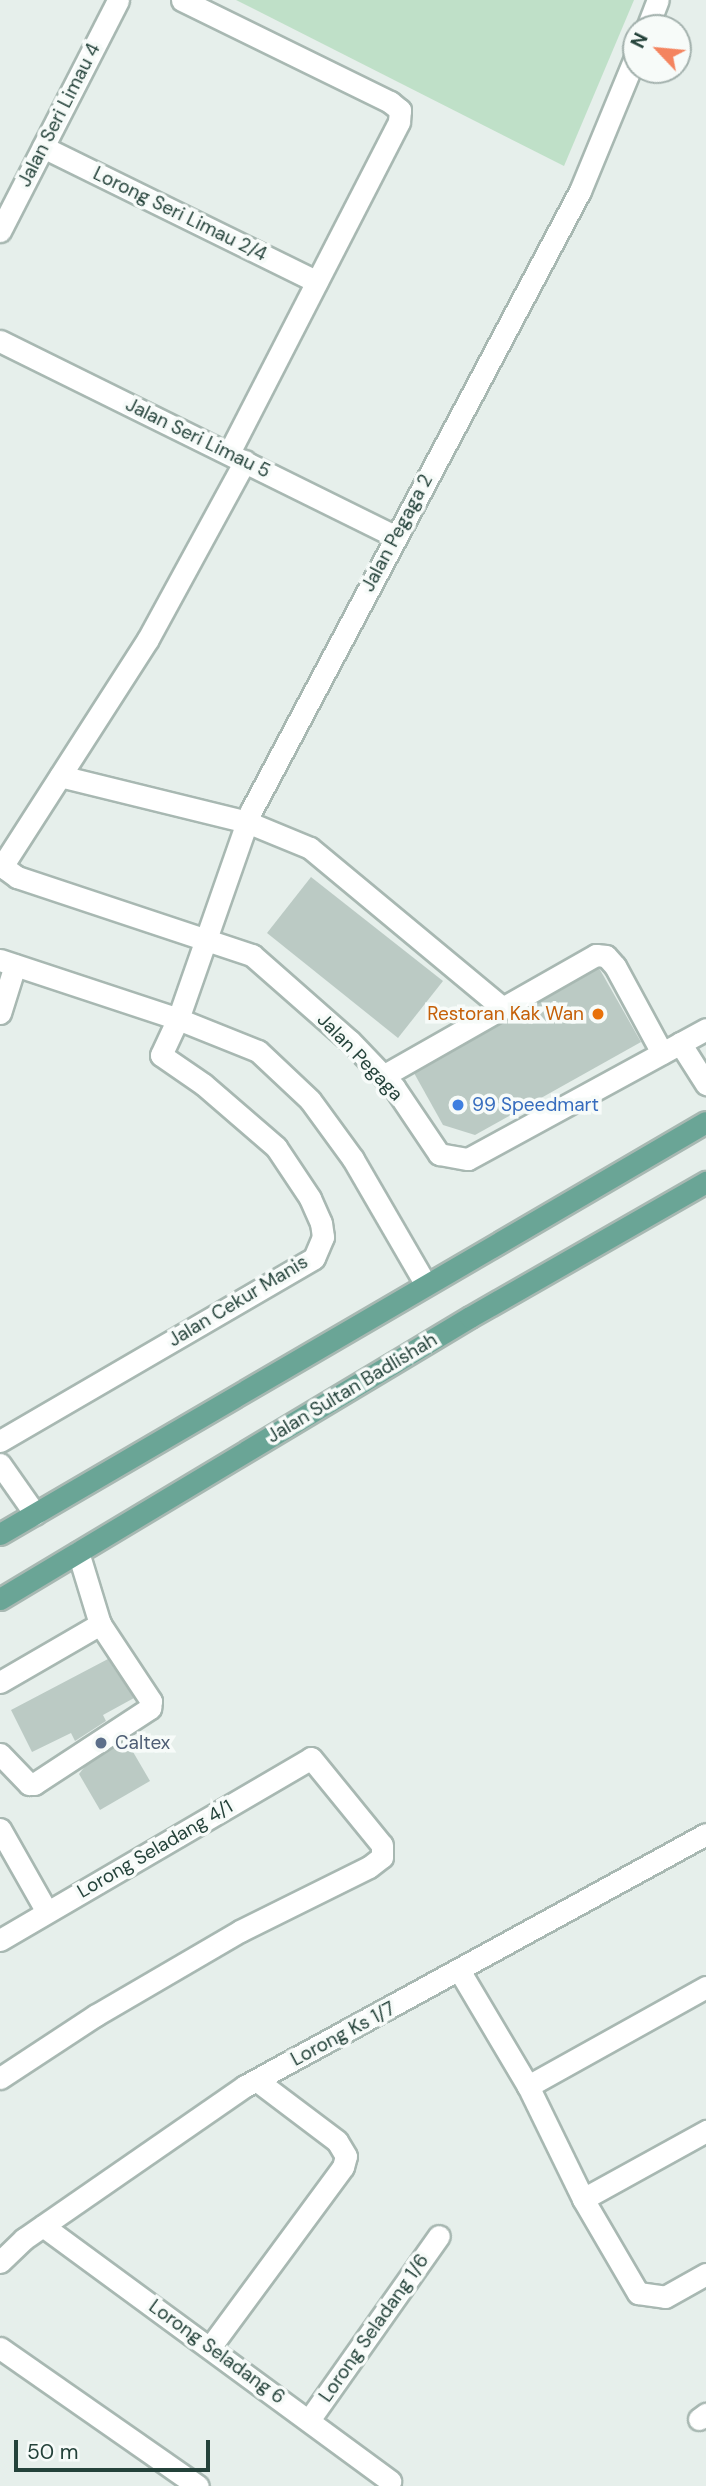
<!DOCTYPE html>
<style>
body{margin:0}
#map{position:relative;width:706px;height:2486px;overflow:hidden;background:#e6efeb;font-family:"DM Sans",sans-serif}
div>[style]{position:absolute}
.green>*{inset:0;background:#bfe0c8}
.building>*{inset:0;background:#bbcac4}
.roads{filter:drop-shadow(2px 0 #a8b8b2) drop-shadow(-2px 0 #a8b8b2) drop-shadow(0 2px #a8b8b2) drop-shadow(0 -2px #a8b8b2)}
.minor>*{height:21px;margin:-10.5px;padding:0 10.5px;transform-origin:10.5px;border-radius:10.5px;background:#fff}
.major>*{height:21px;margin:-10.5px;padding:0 10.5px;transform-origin:10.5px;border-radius:10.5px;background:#6aa596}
.dots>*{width:19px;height:19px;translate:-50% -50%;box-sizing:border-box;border:4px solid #f7fbf9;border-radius:50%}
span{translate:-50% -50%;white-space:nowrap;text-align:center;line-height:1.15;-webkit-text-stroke:7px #f7fbf9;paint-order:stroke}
.street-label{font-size:19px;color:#24423a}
.food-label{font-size:19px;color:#c56008}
.right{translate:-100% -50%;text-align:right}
.shop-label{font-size:19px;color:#366cbe}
.left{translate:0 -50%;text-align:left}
.service-label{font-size:19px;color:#4e5e75}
.north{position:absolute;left:622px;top:14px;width:70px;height:70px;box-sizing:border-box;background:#f7fbf9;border:2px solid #a3b1ad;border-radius:50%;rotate:296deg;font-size:19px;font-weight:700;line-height:28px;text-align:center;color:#24423a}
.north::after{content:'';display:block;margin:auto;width:24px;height:32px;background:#f4845f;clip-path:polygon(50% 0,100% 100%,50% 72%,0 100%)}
.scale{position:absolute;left:14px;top:2440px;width:196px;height:32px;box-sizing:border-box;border:4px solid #24423a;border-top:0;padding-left:9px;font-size:21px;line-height:24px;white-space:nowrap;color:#24423a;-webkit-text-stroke:5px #f7fbf9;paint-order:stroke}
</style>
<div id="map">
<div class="green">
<i style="clip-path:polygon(236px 0,634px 0,564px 166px)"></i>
</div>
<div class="building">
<i style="clip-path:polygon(311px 877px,443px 981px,398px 1038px,267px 933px)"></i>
<i style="clip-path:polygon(599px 968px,641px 1042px,475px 1135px,443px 1125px,414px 1073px)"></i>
<i style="clip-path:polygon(108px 1659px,134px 1698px,103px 1715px,106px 1721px,75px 1741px,71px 1733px,32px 1752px,11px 1710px)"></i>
<i style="clip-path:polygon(119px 1744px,129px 1745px,150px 1781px,100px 1810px,79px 1774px,86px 1765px)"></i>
</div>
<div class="roads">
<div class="minor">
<i style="left:182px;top:0;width:232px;rotate:26.1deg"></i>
<i style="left:390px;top:102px;width:13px;rotate:39deg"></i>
<i style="left:400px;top:110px;width:12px;rotate:95deg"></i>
<i style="left:399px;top:122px;width:372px;rotate:117.2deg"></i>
<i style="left:647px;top:28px;width:30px;rotate:-69deg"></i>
<i style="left:43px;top:147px;width:305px;rotate:26.2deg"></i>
<i style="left:0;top:231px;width:259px;rotate:-62.9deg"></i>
<i style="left:0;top:341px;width:441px;rotate:26.3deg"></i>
<i style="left:245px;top:461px;width:203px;rotate:118.6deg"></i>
<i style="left:148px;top:639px;width:265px;rotate:122.7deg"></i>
<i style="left:5px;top:862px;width:7px;rotate:82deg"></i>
<i style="left:6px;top:869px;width:14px;rotate:36deg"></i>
<i style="left:17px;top:877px;width:248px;rotate:18.4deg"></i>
<i style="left:252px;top:955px;width:130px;rotate:41.3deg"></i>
<i style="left:350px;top:1041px;width:64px;rotate:46.3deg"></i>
<i style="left:394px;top:1087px;width:81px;rotate:56.1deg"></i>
<i style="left:439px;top:1154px;width:29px;rotate:10deg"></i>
<i style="left:468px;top:1159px;width:271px;rotate:-28.6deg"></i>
<i style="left:60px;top:776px;width:193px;rotate:13.8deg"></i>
<i style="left:247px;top:822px;width:68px;rotate:22.4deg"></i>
<i style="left:310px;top:848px;width:251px;rotate:39.7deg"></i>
<i style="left:0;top:960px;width:188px;rotate:18.3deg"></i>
<i style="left:178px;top:1019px;width:86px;rotate:21.8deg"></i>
<i style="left:258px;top:1051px;width:71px;rotate:43.3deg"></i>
<i style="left:310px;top:1100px;width:73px;rotate:53.9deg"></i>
<i style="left:353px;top:1159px;width:143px;rotate:59.9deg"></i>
<i style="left:0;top:1013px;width:50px;rotate:-72.6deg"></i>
<i style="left:680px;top:1043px;width:49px;rotate:57.6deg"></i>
<i style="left:383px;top:1076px;width:245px;rotate:-29.6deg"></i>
<i style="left:596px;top:955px;width:10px;rotate:6deg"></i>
<i style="left:606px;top:956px;width:13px;rotate:48deg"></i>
<i style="left:615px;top:966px;width:99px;rotate:61.6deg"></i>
<i style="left:0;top:1441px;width:363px;rotate:-30.2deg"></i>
<i style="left:314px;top:1258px;width:23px;rotate:-67deg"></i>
<i style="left:323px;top:1237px;width:14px;rotate:-98deg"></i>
<i style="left:321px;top:1223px;width:27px;rotate:-114deg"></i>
<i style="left:310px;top:1198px;width:61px;rotate:-123.7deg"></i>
<i style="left:276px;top:1147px;width:96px;rotate:-139.2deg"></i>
<i style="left:203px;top:1084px;width:51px;rotate:-145.4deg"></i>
<i style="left:161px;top:1055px;width:40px;rotate:-65deg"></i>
<i style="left:178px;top:1019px;width:220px;rotate:-70.7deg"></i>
<i style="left:251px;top:811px;width:702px;rotate:-62.05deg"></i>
<i style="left:580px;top:191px;width:147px;rotate:-67.6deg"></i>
<i style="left:0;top:1464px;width:61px;rotate:55deg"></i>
<i style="left:0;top:1682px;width:116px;rotate:-30.1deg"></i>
<i style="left:0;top:1754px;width:42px;rotate:46deg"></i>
<i style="left:29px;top:1784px;width:5px"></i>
<i style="left:34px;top:1784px;width:139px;rotate:-33.2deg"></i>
<i style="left:150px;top:1708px;width:7px;rotate:-82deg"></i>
<i style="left:151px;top:1701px;width:92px;rotate:-123.5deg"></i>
<i style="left:100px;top:1624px;width:75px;rotate:-107deg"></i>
<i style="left:0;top:1829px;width:95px;rotate:60.5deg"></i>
<i style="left:0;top:1940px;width:360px;rotate:-30.3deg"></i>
<i style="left:311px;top:1758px;width:112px;rotate:50.8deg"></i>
<i style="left:382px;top:1845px;width:12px;rotate:90deg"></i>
<i style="left:382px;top:1857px;width:16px;rotate:142deg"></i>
<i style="left:369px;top:1867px;width:144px;rotate:153.6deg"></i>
<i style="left:240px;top:1931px;width:167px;rotate:149.7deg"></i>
<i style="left:96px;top:2015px;width:115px;rotate:146.7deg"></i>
<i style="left:459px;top:1970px;width:135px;rotate:59.3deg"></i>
<i style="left:706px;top:1987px;width:204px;rotate:150.9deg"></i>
<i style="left:528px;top:2086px;width:126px;rotate:64deg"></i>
<i style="left:583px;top:2199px;width:109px;rotate:59.7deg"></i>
<i style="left:638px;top:2293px;width:27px;rotate:8deg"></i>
<i style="left:665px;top:2297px;width:47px;rotate:-29.3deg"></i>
<i style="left:583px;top:2199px;width:141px;rotate:-28.9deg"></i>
<i style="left:43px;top:2226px;width:431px;rotate:36.3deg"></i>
<i style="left:0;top:2262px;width:33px;rotate:-44deg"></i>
<i style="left:24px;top:2239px;width:269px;rotate:-34.7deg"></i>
<i style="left:245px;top:2086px;width:525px;rotate:-28.66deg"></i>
<i style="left:211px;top:2346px;width:222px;rotate:-53.6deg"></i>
<i style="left:343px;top:2167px;width:11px;rotate:-75deg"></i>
<i style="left:346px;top:2156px;width:17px;rotate:-121deg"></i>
<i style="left:337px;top:2141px;width:101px;rotate:-143deg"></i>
<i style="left:0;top:2348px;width:241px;rotate:34.9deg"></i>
<i style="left:699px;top:2419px;width:9px;rotate:-36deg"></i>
<i style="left:309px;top:2420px;width:225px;rotate:-54.8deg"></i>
</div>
<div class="major">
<i style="left:0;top:1534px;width:817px;rotate:-30.27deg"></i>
<i style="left:0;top:1599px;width:548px;rotate:-30.96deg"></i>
<i style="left:470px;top:1317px;width:272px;rotate:-29.8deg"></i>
</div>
</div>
<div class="dots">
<i style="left:598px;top:1014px;background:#e8710a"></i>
<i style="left:458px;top:1105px;background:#3f7fe0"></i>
<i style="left:101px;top:1743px;background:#5c6f8a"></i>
</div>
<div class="street-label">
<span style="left:59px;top:115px;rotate:-63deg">Jalan Seri Limau 4</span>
<span style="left:180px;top:214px;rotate:26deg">Lorong Seri Limau 2/4</span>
<span style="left:198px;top:438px;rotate:26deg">Jalan Seri Limau 5</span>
<span style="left:397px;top:533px;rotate:-62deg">Jalan Pegaga 2</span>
<span style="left:360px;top:1057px;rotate:46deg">Jalan Pegaga</span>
<span style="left:238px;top:1301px;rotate:-31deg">Jalan Cekur Manis</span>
<span style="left:352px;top:1388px;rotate:-31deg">Jalan Sultan Badlishah</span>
<span style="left:155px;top:1849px;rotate:-30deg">Lorong Seladang 4/1</span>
<span style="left:343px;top:2034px;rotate:-28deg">Lorong Ks 1/7</span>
<span style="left:374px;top:2328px;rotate:-55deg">Lorong Seladang 1/6</span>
<span style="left:217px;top:2352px;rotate:36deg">Lorong Seladang 6</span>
</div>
<div class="food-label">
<span class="right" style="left:584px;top:1014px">Restoran Kak Wan</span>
</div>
<div class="shop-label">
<span class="left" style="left:472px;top:1105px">99 Speedmart</span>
</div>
<div class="service-label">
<span class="left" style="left:115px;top:1743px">Caltex</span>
</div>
<div class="north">N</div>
<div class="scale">50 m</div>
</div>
